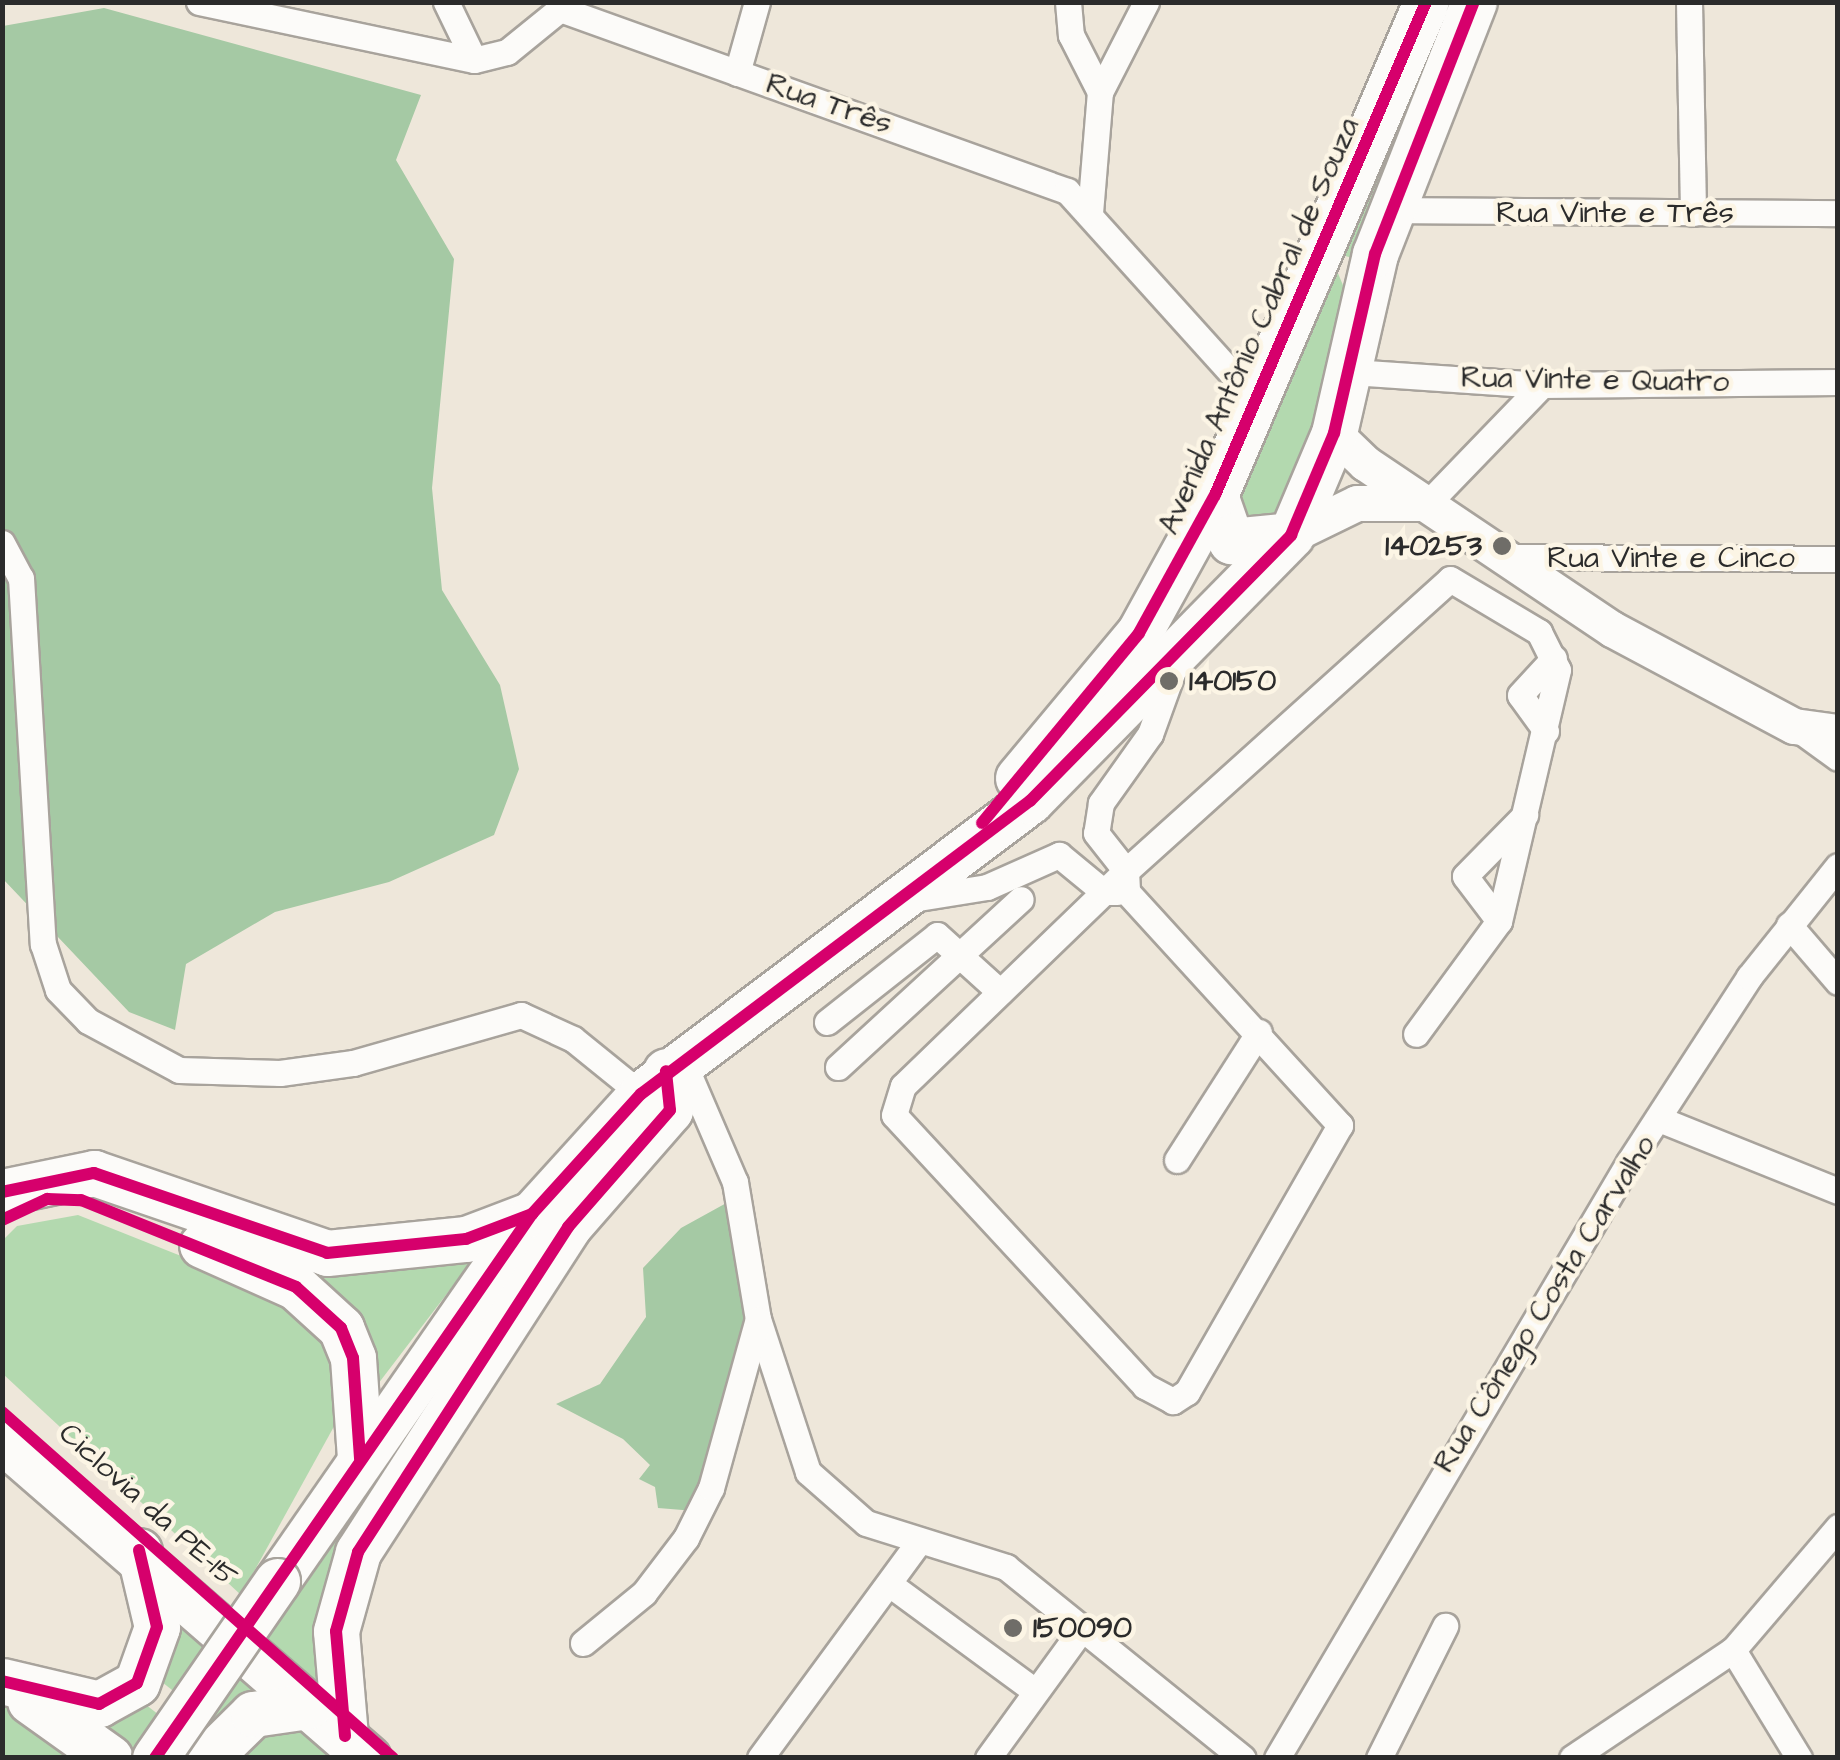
<!DOCTYPE html>
<meta charset="utf-8">
<style>
body{margin:0}
#map{position:relative;width:1840px;height:1760px;overflow:hidden;background:#eee7da;font-family:"Architects Daughter",sans-serif}
div>[style]{position:absolute}
.green>*{inset:0;background:#b3d9af}
.forest>*{inset:0;background:#a5c9a4}
.roads{filter:drop-shadow(2px 0 #a8a39c) drop-shadow(-2px 0 #a8a39c) drop-shadow(0 2px #a8a39c) drop-shadow(0 -2px #a8a39c)}
.street>*{height:25px;margin:-12.5px;padding:0 12.5px;transform-origin:12.5px;border-radius:12.5px;background:#fcfbf9}
.secondary>*{height:35px;margin:-17.5px;padding:0 17.5px;transform-origin:17.5px;border-radius:17.5px;background:#fcfbf9}
.highway>*{height:45px;margin:-22.5px;padding:0 22.5px;transform-origin:22.5px;border-radius:22.5px;background:#fcfbf9}
.bridges{filter:drop-shadow(2px 0 #a8a39c) drop-shadow(-2px 0 #a8a39c) drop-shadow(0 2px #a8a39c) drop-shadow(0 -2px #a8a39c)}
.highway-bridge>*{height:45px;margin:-22.5px;padding:0 22.5px;transform-origin:22.5px;border-radius:22.5px;background:#fcfbf9}
.cycleway>*{height:12px;margin:-6px;padding:0 6px;transform-origin:6px;border-radius:6px;background:#d6006c}
.dots>*{width:28px;height:28px;translate:-50% -50%;box-sizing:border-box;border:5px solid #fcf5e5;border-radius:50%}
span{translate:-50% -50%;white-space:nowrap;text-align:center;line-height:1.15;-webkit-text-stroke:9px #fcf5e5;paint-order:stroke}
.street-label{font-size:30px;color:#2b2b2b}
.poi-label{font-size:30px;color:#2b2b2b;font-weight:700}
.right{translate:-100% -50%;text-align:right}
.left{translate:0 -50%;text-align:left}
.frame{position:absolute;inset:0;border:5px solid #2b2b2b;pointer-events:none}
</style>
<div id="map">
<div class="green">
<i style="clip-path:polygon(1439px 3px,1449px 3px,1356px 259px,1324px 250px)"></i>
<i style="clip-path:polygon(1337px 271px,1353px 309px,1283px 521px,1252px 535px,1231px 495px,1319px 272px)"></i>
<i style="clip-path:polygon(91px 1182px,204px 1221px,481px 1249px,378px 1384px,368px 1360px,276px 1265px,99px 1197px,48px 1195px)"></i>
<i style="clip-path:polygon(78px 1215px,259px 1287px,330px 1340px,337px 1421px,241px 1595px,3px 1374px,2px 1241px,17px 1226px)"></i>
<i style="clip-path:polygon(383px 1492px,335px 1717px,261px 1648px,349px 1519px)"></i>
<i style="clip-path:polygon(168px 1615px,225px 1640px,181px 1697px,153px 1675px)"></i>
<i style="clip-path:polygon(240px 1651px,289px 1697px,219px 1725px,199px 1709px)"></i>
<i style="clip-path:polygon(136px 1697px,168px 1722px,139px 1757px,58px 1707px)"></i>
<i style="clip-path:polygon(3px 1700px,90px 1757px,3px 1757px)"></i>
<i style="clip-path:polygon(289px 1713px,353px 1757px,248px 1757px,223px 1738px)"></i>
</div>
<div class="forest">
<i style="clip-path:polygon(104px 8px,421px 95px,396px 160px,454px 259px,432px 488px,442px 590px,500px 685px,519px 769px,494px 835px,389px 882px,275px 912px,186px 964px,175px 1030px,129px 1012px,3px 879px,3px 26px)"></i>
<i style="clip-path:polygon(730px 1201px,750px 1320px,695px 1511px,658px 1508px,655px 1487px,639px 1479px,650px 1465px,623px 1439px,556px 1404px,600px 1384px,646px 1317px,643px 1268px,681px 1228px)"></i>
</div>
<div class="roads">
<div class="street">
<i style="left:199px;top:2px;width:281px;rotate:11.9deg"></i>
<i style="left:474px;top:60px;width:34px;rotate:-14deg"></i>
<i style="left:507px;top:52px;width:68px;rotate:-39.1deg"></i>
<i style="left:446px;top:2px;width:64px;rotate:64.2deg"></i>
<i style="left:1068px;top:2px;width:33px;rotate:85deg"></i>
<i style="left:1071px;top:35px;width:64px;rotate:63deg"></i>
<i style="left:1689px;top:2px;width:211px;rotate:88.9deg"></i>
<i style="left:560px;top:9px;width:539px;rotate:19.75deg"></i>
<i style="left:1067px;top:191px;width:276px;rotate:47.9deg"></i>
<i style="left:737px;top:73px;width:74px;rotate:-74.3deg"></i>
<i style="left:1392px;top:210px;width:446px;rotate:0.4deg"></i>
<i style="left:1090px;top:213px;width:121px;rotate:-85.3deg"></i>
<i style="left:1100px;top:92px;width:101px;rotate:-62.9deg"></i>
<i style="left:1352px;top:372px;width:190px;rotate:3.9deg"></i>
<i style="left:1542px;top:385px;width:296px;rotate:-0.6deg"></i>
<i style="left:1428px;top:503px;width:164px;rotate:-46deg"></i>
<i style="left:2px;top:543px;width:40px;rotate:62deg"></i>
<i style="left:21px;top:578px;width:367px;rotate:86.6deg"></i>
<i style="left:43px;top:944px;width:48px;rotate:71.9deg"></i>
<i style="left:58px;top:990px;width:43px;rotate:45.9deg"></i>
<i style="left:88px;top:1021px;width:103px;rotate:28.3deg"></i>
<i style="left:179px;top:1070px;width:101px;rotate:1.7deg"></i>
<i style="left:280px;top:1073px;width:74px;rotate:-7.8deg"></i>
<i style="left:353px;top:1063px;width:175px;rotate:-15.9deg"></i>
<i style="left:521px;top:1015px;width:57px;rotate:24.8deg"></i>
<i style="left:573px;top:1039px;width:87px;rotate:39deg"></i>
<i style="left:1505px;top:557px;width:333px;rotate:0.3deg"></i>
<i style="left:1175px;top:665px;width:73px;rotate:109.9deg"></i>
<i style="left:1150px;top:734px;width:85px;rotate:125.4deg"></i>
<i style="left:1101px;top:803px;width:30px;rotate:99deg"></i>
<i style="left:1096px;top:833px;width:48px;rotate:51.7deg"></i>
<i style="left:1126px;top:871px;width:21px;rotate:87deg"></i>
<i style="left:1127px;top:892px;width:316px;rotate:47.6deg"></i>
<i style="left:1340px;top:1125px;width:308px;rotate:119.8deg"></i>
<i style="left:1187px;top:1392px;width:17px;rotate:147deg"></i>
<i style="left:1173px;top:1401px;width:32px;rotate:-152deg"></i>
<i style="left:1145px;top:1386px;width:369px;rotate:-132.8deg"></i>
<i style="left:894px;top:1115px;width:30px;rotate:-73deg"></i>
<i style="left:903px;top:1086px;width:310px;rotate:-44deg"></i>
<i style="left:1126px;top:871px;width:436px;rotate:-42deg"></i>
<i style="left:1450px;top:579px;width:104px;rotate:30.8deg"></i>
<i style="left:1539px;top:632px;width:42px;rotate:63.4deg"></i>
<i style="left:1558px;top:670px;width:258px;rotate:103.2deg"></i>
<i style="left:1499px;top:921px;width:140px;rotate:126.3deg"></i>
<i style="left:1798px;top:729px;width:49px;rotate:35.9deg"></i>
<i style="left:1546px;top:731px;width:44px;rotate:-125.8deg"></i>
<i style="left:1520px;top:695px;width:50px;rotate:-47.4deg"></i>
<i style="left:906px;top:900px;width:82px;rotate:-9.1deg"></i>
<i style="left:987px;top:887px;width:79px;rotate:-24deg"></i>
<i style="left:1059px;top:855px;width:58px;rotate:39.4deg"></i>
<i style="left:1104px;top:892px;width:13px"></i>
<i style="left:1499px;top:921px;width:56px;rotate:-127.1deg"></i>
<i style="left:1465px;top:876px;width:86px;rotate:-45.5deg"></i>
<i style="left:1789px;top:925px;width:75px;rotate:49.3deg"></i>
<i style="left:827px;top:1022px;width:140px;rotate:-38.3deg"></i>
<i style="left:937px;top:935px;width:85px;rotate:42.1deg"></i>
<i style="left:682px;top:1059px;width:134px;rotate:66.7deg"></i>
<i style="left:735px;top:1182px;width:139px;rotate:80.5deg"></i>
<i style="left:758px;top:1319px;width:161px;rotate:71.9deg"></i>
<i style="left:808px;top:1472px;width:77px;rotate:41.3deg"></i>
<i style="left:866px;top:1523px;width:147px;rotate:17.4deg"></i>
<i style="left:1006px;top:1567px;width:304px;rotate:38.9deg"></i>
<i style="left:838px;top:1067px;width:248px;rotate:-42.6deg"></i>
<i style="left:1659px;top:1119px;width:193px;rotate:21.9deg"></i>
<i style="left:1177px;top:1160px;width:152px;rotate:-57.4deg"></i>
<i style="left:892px;top:1586px;width:174px;rotate:36.3deg"></i>
<i style="left:583px;top:1643px;width:79px;rotate:-39.3deg"></i>
<i style="left:644px;top:1593px;width:69px;rotate:-52.6deg"></i>
<i style="left:686px;top:1538px;width:56px;rotate:-63.4deg"></i>
<i style="left:711px;top:1488px;width:175px;rotate:-74.5deg"></i>
<i style="left:1733px;top:1650px;width:127px;rotate:58.6deg"></i>
<i style="left:760px;top:1758px;width:270px;rotate:-53.7deg"></i>
<i style="left:988px;top:1758px;width:158px;rotate:-54deg"></i>
<i style="left:1277px;top:1758px;width:692px;rotate:-59.43deg"></i>
<i style="left:1629px;top:1162px;width:221px;rotate:-57deg"></i>
<i style="left:1749px;top:977px;width:142px;rotate:-51.3deg"></i>
<i style="left:1379px;top:1758px;width:148px;rotate:-63.4deg"></i>
<i style="left:1572px;top:1758px;width:194px;rotate:-33.9deg"></i>
<i style="left:1733px;top:1650px;width:162px;rotate:-49.5deg"></i>
</div>
<div class="secondary">
<i style="left:1334px;top:433px;width:43px;rotate:44.1deg"></i>
<i style="left:1365px;top:463px;width:298px;rotate:33.9deg"></i>
<i style="left:1612px;top:629px;width:206px;rotate:28.1deg"></i>
<i style="left:1794px;top:726px;width:44px;rotate:7.8deg"></i>
<i style="left:1291px;top:535px;width:73px;rotate:-25.9deg"></i>
<i style="left:1357px;top:503px;width:71px"></i>
</div>
<div class="highway">
<i style="left:1215px;top:495px;width:49px;rotate:70.8deg"></i>
<i style="left:1231px;top:541px;width:60px;rotate:-5.7deg"></i>
<i style="left:1018px;top:778px;width:189px;rotate:-50.2deg"></i>
<i style="left:1139px;top:633px;width:158px;rotate:-61.2deg"></i>
<i style="left:1215px;top:495px;width:536px;rotate:-66.83deg"></i>
<i style="left:2px;top:1192px;width:94px;rotate:-11.7deg"></i>
<i style="left:94px;top:1173px;width:246px;rotate:18.9deg"></i>
<i style="left:327px;top:1253px;width:140px;rotate:-5.8deg"></i>
<i style="left:466px;top:1239px;width:71px;rotate:-20.7deg"></i>
<i style="left:202px;top:1245px;width:103px;rotate:24.1deg"></i>
<i style="left:296px;top:1287px;width:61px;rotate:42.3deg"></i>
<i style="left:341px;top:1328px;width:32px;rotate:68deg"></i>
<i style="left:353px;top:1358px;width:101px;rotate:86deg"></i>
<i style="left:2px;top:1440px;width:485px;rotate:41deg"></i>
<i style="left:277px;top:1581px;width:447px;rotate:-55.2deg"></i>
<i style="left:532px;top:1214px;width:162px;rotate:-47.8deg"></i>
<i style="left:641px;top:1094px;width:487px;rotate:-37deg"></i>
<i style="left:1030px;top:801px;width:373px;rotate:-45.5deg"></i>
<i style="left:1291px;top:535px;width:111px;rotate:-67.1deg"></i>
<i style="left:1334px;top:433px;width:184px;rotate:-77.1deg"></i>
<i style="left:1375px;top:254px;width:271px;rotate:-68.6deg"></i>
<i style="left:2px;top:1681px;width:100px;rotate:13.3deg"></i>
<i style="left:99px;top:1704px;width:43px;rotate:-28.9deg"></i>
<i style="left:137px;top:1683px;width:59px;rotate:-70.3deg"></i>
<i style="left:157px;top:1627px;width:78px;rotate:-103.3deg"></i>
<i style="left:30px;top:1701px;width:98px;rotate:35.5deg"></i>
<i style="left:345px;top:1736px;width:105px;rotate:-94.9deg"></i>
<i style="left:336px;top:1631px;width:82px;rotate:-74.4deg"></i>
<i style="left:358px;top:1552px;width:387px;rotate:-57.1deg"></i>
<i style="left:568px;top:1227px;width:155px;rotate:-48.9deg"></i>
<i style="left:670px;top:1110px;width:39px;rotate:-96deg"></i>
<i style="left:208px;top:1758px;width:63px;rotate:-44.4deg"></i>
<i style="left:253px;top:1714px;width:56px;rotate:-8.3deg"></i>
</div>
</div>
<div class="bridges">
<div class="highway-bridge">
<i style="left:155px;top:1758px;width:215px;rotate:-55.4deg"></i>
</div>
</div>
<div class="cycleway">
<i style="left:982px;top:823px;width:246px;rotate:-50.4deg"></i>
<i style="left:1139px;top:633px;width:158px;rotate:-61.2deg"></i>
<i style="left:1215px;top:495px;width:536px;rotate:-66.83deg"></i>
<i style="left:2px;top:1192px;width:94px;rotate:-11.7deg"></i>
<i style="left:94px;top:1173px;width:246px;rotate:18.9deg"></i>
<i style="left:327px;top:1253px;width:140px;rotate:-5.8deg"></i>
<i style="left:466px;top:1239px;width:71px;rotate:-20.7deg"></i>
<i style="left:2px;top:1220px;width:50px;rotate:-25deg"></i>
<i style="left:47px;top:1199px;width:34px;rotate:2deg"></i>
<i style="left:81px;top:1200px;width:232px;rotate:22deg"></i>
<i style="left:296px;top:1287px;width:61px;rotate:42.3deg"></i>
<i style="left:341px;top:1328px;width:32px;rotate:68deg"></i>
<i style="left:353px;top:1358px;width:101px;rotate:86deg"></i>
<i style="left:2px;top:1412px;width:522px;rotate:41.51deg"></i>
<i style="left:2px;top:1681px;width:100px;rotate:13.3deg"></i>
<i style="left:99px;top:1704px;width:43px;rotate:-28.9deg"></i>
<i style="left:137px;top:1683px;width:59px;rotate:-70.3deg"></i>
<i style="left:157px;top:1627px;width:79px;rotate:-103.2deg"></i>
<i style="left:345px;top:1736px;width:105px;rotate:-94.9deg"></i>
<i style="left:336px;top:1631px;width:82px;rotate:-74.4deg"></i>
<i style="left:358px;top:1552px;width:387px;rotate:-57.1deg"></i>
<i style="left:568px;top:1227px;width:155px;rotate:-48.9deg"></i>
<i style="left:670px;top:1110px;width:39px;rotate:-96deg"></i>
<i style="left:155px;top:1758px;width:662px;rotate:-55.28deg"></i>
<i style="left:532px;top:1214px;width:162px;rotate:-47.8deg"></i>
<i style="left:641px;top:1094px;width:487px;rotate:-37deg"></i>
<i style="left:1030px;top:801px;width:373px;rotate:-45.5deg"></i>
<i style="left:1291px;top:535px;width:111px;rotate:-67.1deg"></i>
<i style="left:1334px;top:433px;width:184px;rotate:-77.1deg"></i>
<i style="left:1375px;top:254px;width:271px;rotate:-68.6deg"></i>
</div>
<div class="dots">
<i style="left:1502px;top:546px;background:#6f6d68"></i>
<i style="left:1169px;top:681px;background:#6f6d68"></i>
<i style="left:1013px;top:1628px;background:#6f6d68"></i>
</div>
<div class="street-label">
<span style="left:829px;top:104px;rotate:19deg">Rua Três</span>
<span style="left:1615px;top:213px">Rua Vinte e Três</span>
<span style="left:1259px;top:326px;rotate:-66deg">Avenida Antônio Cabral de Souza</span>
<span style="left:1595px;top:380px;rotate:1deg">Rua Vinte e Quatro</span>
<span style="left:1671px;top:558px">Rua Vinte e Cinco</span>
<span style="left:1545px;top:1304px;rotate:-58deg">Rua Cônego Costa Carvalho</span>
<span style="left:148px;top:1505px;rotate:42deg">Ciclovia da PE-15</span>
</div>
<div class="poi-label">
<span class="right" style="left:1482px;top:546px">140253</span>
<span class="left" style="left:1189px;top:681px">140150</span>
<span class="left" style="left:1033px;top:1628px">150090</span>
</div>
<div class="frame"></div>
</div>
